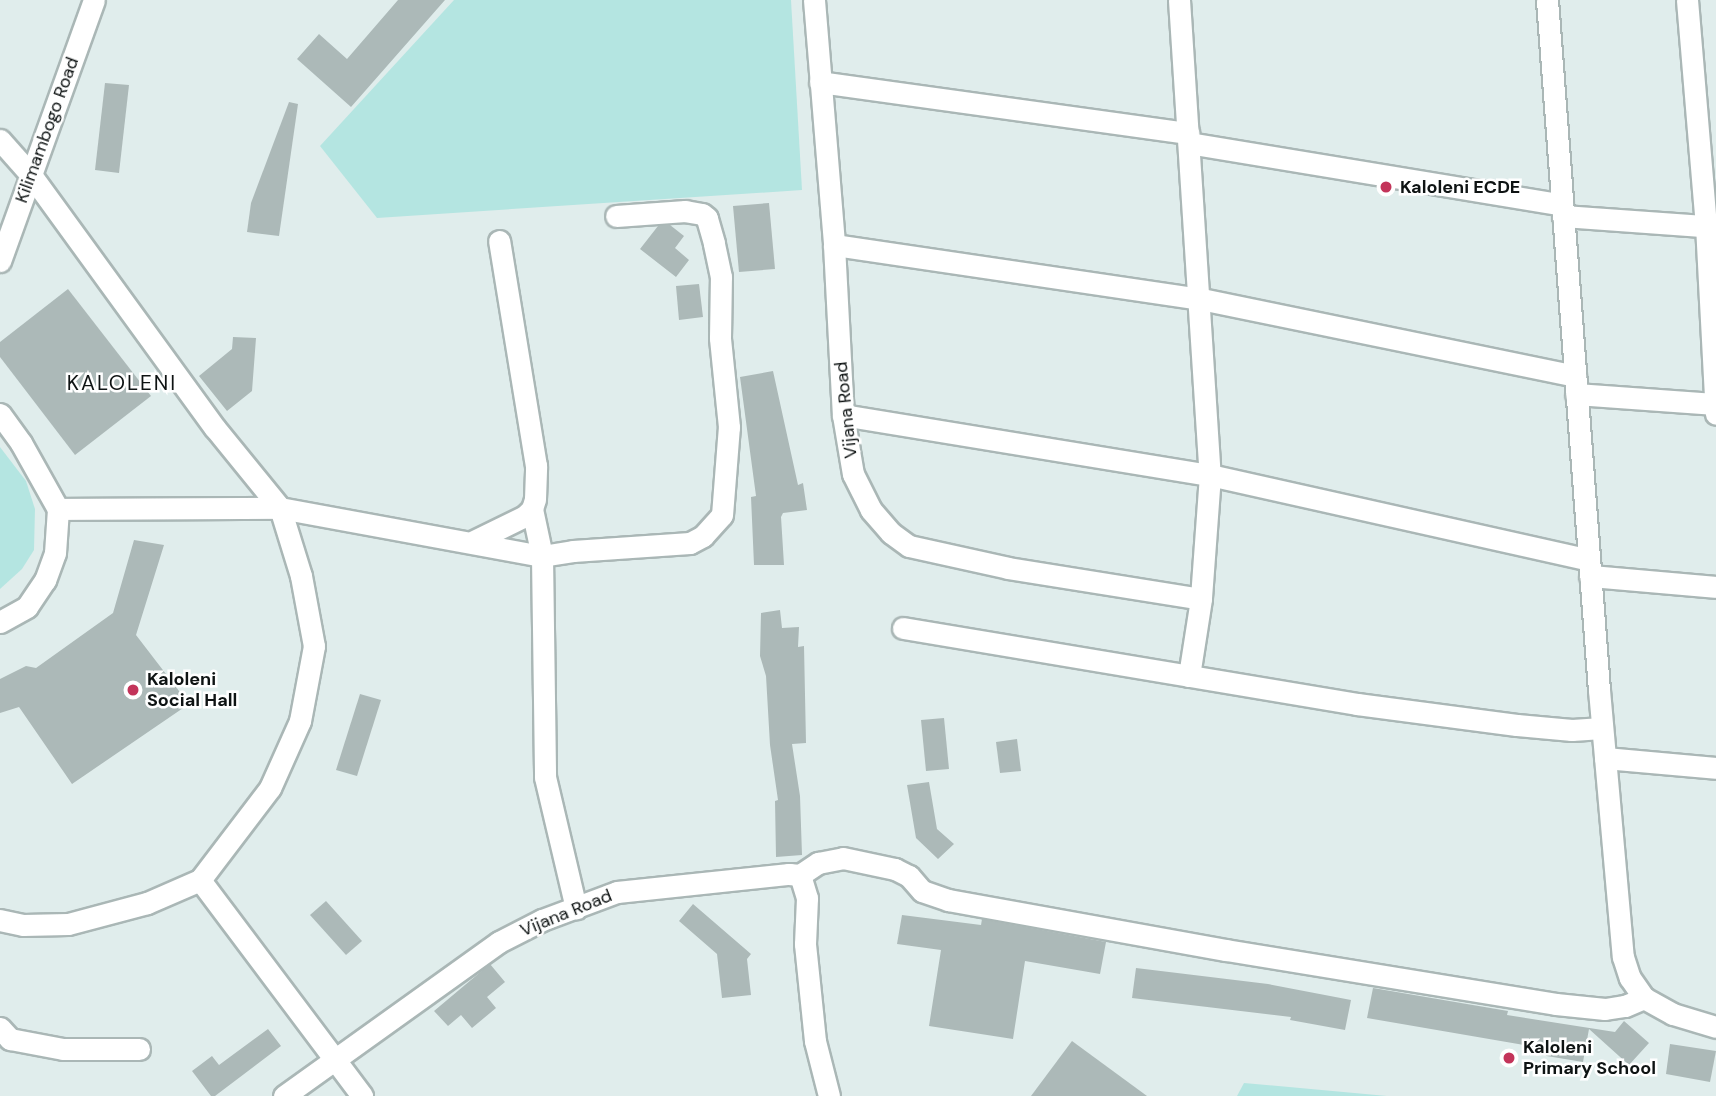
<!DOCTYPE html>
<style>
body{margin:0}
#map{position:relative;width:1716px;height:1096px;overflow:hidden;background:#e0edec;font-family:"DM Sans",sans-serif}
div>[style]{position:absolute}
.green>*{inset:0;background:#b4e5e1}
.building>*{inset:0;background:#acb9b8}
.roads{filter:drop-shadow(2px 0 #aab7b6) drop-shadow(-2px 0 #aab7b6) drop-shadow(0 2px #aab7b6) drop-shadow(0 -2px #aab7b6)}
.minor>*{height:21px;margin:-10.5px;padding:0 10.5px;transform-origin:10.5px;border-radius:10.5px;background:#fff}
.dots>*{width:19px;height:19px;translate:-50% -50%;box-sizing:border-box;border:4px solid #fff;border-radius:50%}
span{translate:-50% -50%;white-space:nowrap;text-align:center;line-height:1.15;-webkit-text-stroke:5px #fff;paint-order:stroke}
.street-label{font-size:18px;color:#0e1313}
.poi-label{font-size:18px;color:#0e1313;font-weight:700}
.left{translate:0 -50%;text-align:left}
.quarter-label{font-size:21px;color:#0e1313;letter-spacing:2px}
</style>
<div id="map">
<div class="green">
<i style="clip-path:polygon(454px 0,791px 0,802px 190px,377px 218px,320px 146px)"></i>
<i style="clip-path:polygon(0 447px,26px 481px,35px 509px,34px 550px,22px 569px,0 589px)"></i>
<i style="clip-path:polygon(1244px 1083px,1387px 1096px,1237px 1096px)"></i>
</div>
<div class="building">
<i style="clip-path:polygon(398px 0,445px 0,351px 107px,297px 59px,319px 34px,347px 59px)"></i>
<i style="clip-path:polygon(105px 83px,129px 85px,119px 173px,95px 170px)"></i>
<i style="clip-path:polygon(289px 102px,298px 104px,279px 236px,247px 232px,251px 203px)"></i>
<i style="clip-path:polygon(769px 203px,775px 269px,739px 272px,733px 206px)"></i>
<i style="clip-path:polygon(670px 225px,684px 236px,675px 248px,689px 260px,676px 277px,640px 249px,658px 226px)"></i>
<i style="clip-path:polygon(699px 284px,703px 317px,679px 320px,676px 286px)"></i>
<i style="clip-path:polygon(68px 289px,151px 396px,75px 455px,0 357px,0 342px)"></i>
<i style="clip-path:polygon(233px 337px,256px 338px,252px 391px,227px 411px,199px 376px,232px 349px)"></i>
<i style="clip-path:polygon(773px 371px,798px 485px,803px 483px,807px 510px,783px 513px,781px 517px,784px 565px,754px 565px,751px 497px,756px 496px,740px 377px)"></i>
<i style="clip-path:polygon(134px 540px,164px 545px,136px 635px,189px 704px,72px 784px,19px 707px,0 713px,0 679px,26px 666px,36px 668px,113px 613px)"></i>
<i style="clip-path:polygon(780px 610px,782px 628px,799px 627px,798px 647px,804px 646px,806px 743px,792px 744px,800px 796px,802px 855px,776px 857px,775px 801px,778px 800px,770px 745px,766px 676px,760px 656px,761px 613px)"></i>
<i style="clip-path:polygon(360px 694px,381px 700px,357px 776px,336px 770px)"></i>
<i style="clip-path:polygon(944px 718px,949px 769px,926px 771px,921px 720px)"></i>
<i style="clip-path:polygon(1017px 739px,1021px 771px,1000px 773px,996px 742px)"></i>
<i style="clip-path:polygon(929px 782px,937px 829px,954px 844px,938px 859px,916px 838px,907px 785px)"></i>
<i style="clip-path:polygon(326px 901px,362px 941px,346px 955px,310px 915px)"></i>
<i style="clip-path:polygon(693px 904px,751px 954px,747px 959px,751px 995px,722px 998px,717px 954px,679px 921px)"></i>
<i style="clip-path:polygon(902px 915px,981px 925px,982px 919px,1106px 942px,1100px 974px,1025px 961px,1013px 1039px,929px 1026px,941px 950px,897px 944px)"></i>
<i style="clip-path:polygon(490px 964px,505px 982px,487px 997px,496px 1008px,472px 1028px,461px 1015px,448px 1026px,434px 1011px)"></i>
<i style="clip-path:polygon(1136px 968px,1268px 984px,1351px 1000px,1345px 1030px,1290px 1020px,1291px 1017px,1132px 998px)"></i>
<i style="clip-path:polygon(1373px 988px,1508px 1011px,1507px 1015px,1615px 1032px,1624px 1021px,1649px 1043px,1629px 1065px,1589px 1029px,1583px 1062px,1523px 1052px,1524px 1045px,1367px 1018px)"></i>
<i style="clip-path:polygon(268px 1029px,281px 1046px,215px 1096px,211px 1096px,192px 1071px,212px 1056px,219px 1065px)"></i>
<i style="clip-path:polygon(1072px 1041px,1147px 1096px,1031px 1096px)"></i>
<i style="clip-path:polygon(1670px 1044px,1716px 1051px,1710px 1082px,1666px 1074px)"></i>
</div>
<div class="roads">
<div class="minor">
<i style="left:814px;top:0;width:246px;rotate:85.3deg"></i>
<i style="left:834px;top:245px;width:170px;rotate:87deg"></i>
<i style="left:843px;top:415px;width:60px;rotate:80.4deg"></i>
<i style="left:853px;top:474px;width:40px;rotate:63.4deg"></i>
<i style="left:871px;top:510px;width:30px;rotate:49deg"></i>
<i style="left:891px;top:533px;width:22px;rotate:36deg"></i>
<i style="left:909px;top:546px;width:101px;rotate:12.5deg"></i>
<i style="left:1008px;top:568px;width:195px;rotate:9.1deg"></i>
<i style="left:1179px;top:0;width:476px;rotate:86.3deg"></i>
<i style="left:1210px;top:475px;width:124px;rotate:94.2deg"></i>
<i style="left:1201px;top:599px;width:78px;rotate:98.9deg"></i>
<i style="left:1547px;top:0;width:692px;rotate:85.69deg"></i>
<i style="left:1599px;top:690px;width:268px;rotate:84.9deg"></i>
<i style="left:1623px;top:957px;width:22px;rotate:72deg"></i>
<i style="left:1630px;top:978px;width:24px;rotate:55deg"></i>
<i style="left:1644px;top:998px;width:33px;rotate:29deg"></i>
<i style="left:1673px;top:1014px;width:45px;rotate:16.8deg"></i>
<i style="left:1687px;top:0;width:226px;rotate:85.2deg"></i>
<i style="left:1706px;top:225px;width:189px;rotate:87deg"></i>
<i style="left:820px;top:82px;width:372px;rotate:7.9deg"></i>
<i style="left:0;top:140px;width:47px;rotate:48.5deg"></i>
<i style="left:31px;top:175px;width:313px;rotate:54deg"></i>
<i style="left:215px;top:428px;width:103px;rotate:50.9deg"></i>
<i style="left:280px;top:508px;width:71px;rotate:72.8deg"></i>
<i style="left:301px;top:576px;width:71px;rotate:79.5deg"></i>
<i style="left:314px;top:646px;width:76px;rotate:100.6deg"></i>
<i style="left:300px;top:721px;width:73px;rotate:114.1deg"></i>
<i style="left:270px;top:788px;width:116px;rotate:127.3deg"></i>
<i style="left:200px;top:880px;width:58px;rotate:156.5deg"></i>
<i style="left:147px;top:903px;width:82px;rotate:165.1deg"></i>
<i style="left:68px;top:924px;width:45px;rotate:178.7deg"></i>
<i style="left:23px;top:925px;width:24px;rotate:-168deg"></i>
<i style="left:1189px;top:143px;width:378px;rotate:9.4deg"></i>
<i style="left:1563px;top:216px;width:153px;rotate:4.1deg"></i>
<i style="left:834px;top:245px;width:371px;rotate:8.4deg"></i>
<i style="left:1201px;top:299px;width:382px;rotate:11.6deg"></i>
<i style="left:0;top:261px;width:277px;rotate:-70.2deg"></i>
<i style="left:1576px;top:394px;width:140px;rotate:4.1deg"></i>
<i style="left:0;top:414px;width:36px;rotate:54deg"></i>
<i style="left:21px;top:443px;width:76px;rotate:60.7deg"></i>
<i style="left:58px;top:509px;width:44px;rotate:93.9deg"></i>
<i style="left:55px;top:553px;width:29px;rotate:110deg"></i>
<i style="left:45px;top:580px;width:32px;rotate:124deg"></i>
<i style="left:27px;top:607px;width:31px;rotate:151deg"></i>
<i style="left:843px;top:415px;width:372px;rotate:9.3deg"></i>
<i style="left:1210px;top:475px;width:388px;rotate:12.6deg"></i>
<i style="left:58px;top:509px;width:222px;rotate:-0.3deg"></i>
<i style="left:280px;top:508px;width:266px;rotate:10.4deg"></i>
<i style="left:542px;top:556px;width:31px;rotate:-9deg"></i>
<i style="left:573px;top:551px;width:117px;rotate:-3.9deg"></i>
<i style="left:690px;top:543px;width:15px;rotate:-28deg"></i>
<i style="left:703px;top:536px;width:28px;rotate:-48deg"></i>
<i style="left:722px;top:515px;width:88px;rotate:-85.5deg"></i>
<i style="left:729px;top:427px;width:89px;rotate:-95.8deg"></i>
<i style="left:720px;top:338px;width:61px;rotate:-89.1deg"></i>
<i style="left:721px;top:277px;width:35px;rotate:-102deg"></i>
<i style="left:714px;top:243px;width:26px;rotate:-106deg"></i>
<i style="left:707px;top:218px;width:6px;rotate:-141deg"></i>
<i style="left:702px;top:214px;width:17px;rotate:-170deg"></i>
<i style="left:685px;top:211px;width:69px;rotate:175.9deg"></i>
<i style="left:532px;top:509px;width:48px;rotate:78deg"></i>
<i style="left:542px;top:556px;width:221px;rotate:89.2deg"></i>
<i style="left:545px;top:777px;width:135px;rotate:76.7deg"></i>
<i style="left:474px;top:541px;width:57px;rotate:-26.1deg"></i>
<i style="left:525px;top:516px;width:10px;rotate:-45deg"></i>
<i style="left:532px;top:509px;width:10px;rotate:-73deg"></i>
<i style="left:535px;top:499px;width:33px;rotate:-88deg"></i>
<i style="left:536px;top:466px;width:228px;rotate:-99.3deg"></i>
<i style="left:1590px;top:576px;width:126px;rotate:5deg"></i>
<i style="left:903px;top:628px;width:460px;rotate:9.5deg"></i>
<i style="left:1357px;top:704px;width:161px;rotate:7.5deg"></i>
<i style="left:1517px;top:725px;width:55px;rotate:5.2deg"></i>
<i style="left:1572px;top:730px;width:30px;rotate:-4deg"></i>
<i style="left:1605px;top:758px;width:111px;rotate:5.1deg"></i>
<i style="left:800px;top:875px;width:22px;rotate:-34deg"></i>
<i style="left:818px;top:863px;width:25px;rotate:-11deg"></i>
<i style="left:843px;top:858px;width:53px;rotate:11.9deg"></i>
<i style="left:895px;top:869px;width:16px;rotate:27deg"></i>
<i style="left:909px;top:876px;width:20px;rotate:49deg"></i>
<i style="left:922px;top:891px;width:28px;rotate:19deg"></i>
<i style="left:948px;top:900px;width:282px;rotate:10.2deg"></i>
<i style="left:1226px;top:950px;width:334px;rotate:9.3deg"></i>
<i style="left:1556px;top:1004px;width:49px;rotate:5.8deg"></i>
<i style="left:1605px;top:1009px;width:20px;rotate:-9deg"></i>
<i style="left:1625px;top:1006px;width:21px;rotate:-23deg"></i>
<i style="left:200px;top:880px;width:270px;rotate:53.1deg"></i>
<i style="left:0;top:1028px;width:15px;rotate:48deg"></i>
<i style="left:10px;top:1039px;width:54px;rotate:10.7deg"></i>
<i style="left:63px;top:1049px;width:76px"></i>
<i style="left:284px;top:1096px;width:264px;rotate:-35.6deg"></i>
<i style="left:499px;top:942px;width:48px;rotate:-27.1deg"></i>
<i style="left:542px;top:920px;width:80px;rotate:-20.5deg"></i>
<i style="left:617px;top:892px;width:173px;rotate:-6deg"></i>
<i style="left:789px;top:874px;width:11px;rotate:5deg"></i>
<i style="left:800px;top:875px;width:24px;rotate:73deg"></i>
<i style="left:807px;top:898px;width:46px;rotate:92.5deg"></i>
<i style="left:805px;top:944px;width:98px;rotate:84.1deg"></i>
<i style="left:815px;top:1041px;width:57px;rotate:75.7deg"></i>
</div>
</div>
<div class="dots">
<i style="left:1386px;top:187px;background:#c3345a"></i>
<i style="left:133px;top:690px;background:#c3345a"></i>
<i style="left:1509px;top:1058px;background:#c3345a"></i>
</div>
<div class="street-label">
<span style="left:47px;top:130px;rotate:-70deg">Kilimambogo Road</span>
<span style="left:846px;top:410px;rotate:-96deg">Vijana Road</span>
<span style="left:566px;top:913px;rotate:-22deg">Vijana Road</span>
</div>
<div class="poi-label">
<span class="left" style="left:1400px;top:187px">Kaloleni ECDE</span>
<span class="left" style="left:147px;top:690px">Kaloleni<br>Social Hall</span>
<span class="left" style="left:1523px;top:1058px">Kaloleni<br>Primary School</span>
</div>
<div class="quarter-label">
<span style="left:122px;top:383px">KALOLENI</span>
</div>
</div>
